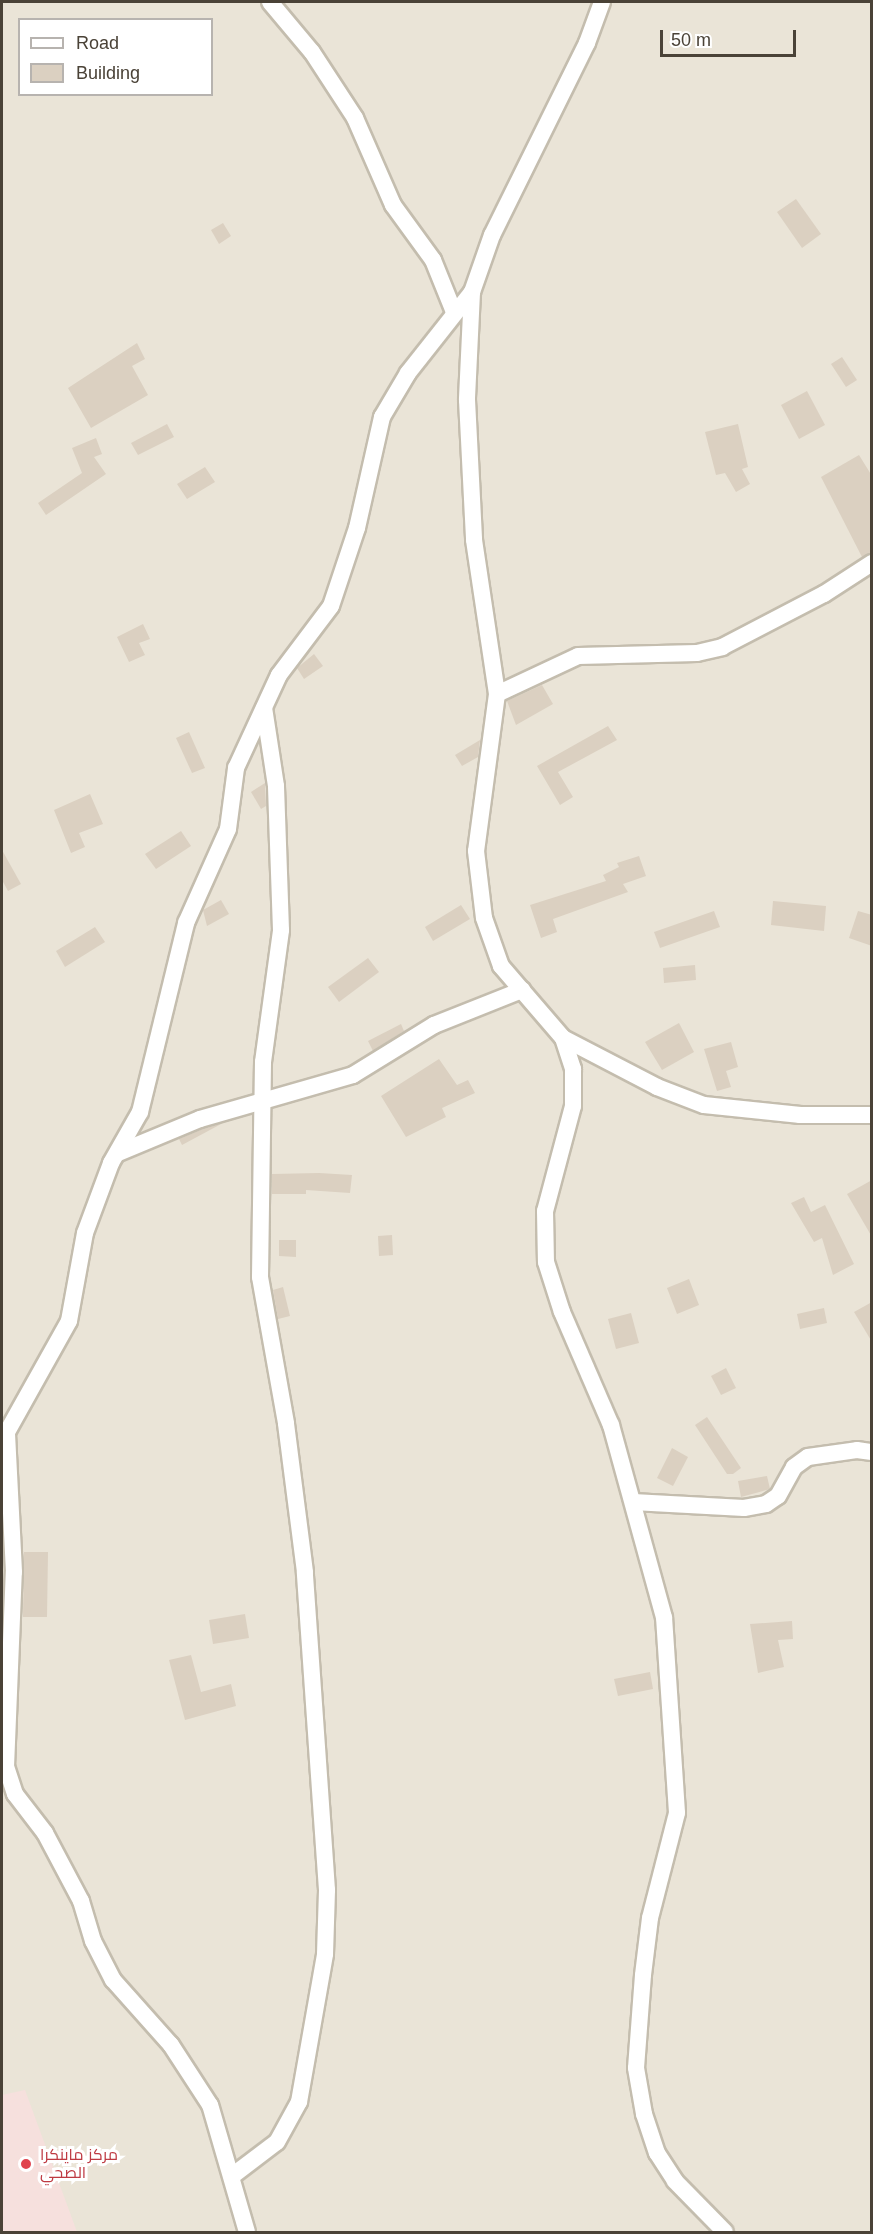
<!DOCTYPE html>
<meta charset="utf-8">
<style>
body{margin:0}
#map{position:relative;width:873px;height:2234px;overflow:hidden;background:#f5f2e9;font-family:Helvetica,Cairo,sans-serif}
div>[style]{position:absolute}
.residential>*{inset:0;background:#eae4d7}
.medical>*{inset:0;background:#f6e0dd}
.building>*{inset:0;background:#dbd0c1}
.roads{filter:drop-shadow(2px 0 #c4bdae) drop-shadow(-2px 0 #c4bdae) drop-shadow(0 2px #c4bdae) drop-shadow(0 -2px #c4bdae)}
.street>*{height:16px;margin:-8px;padding:0 8px;transform-origin:8px;border-radius:8px;background:#fff}
.dots>*{width:16px;height:16px;translate:-50% -50%;box-sizing:border-box;border:3px solid #fff;border-radius:50%}
span{translate:-50% -50%;white-space:nowrap;text-align:center;line-height:1.15;-webkit-text-stroke:6px #fff;paint-order:stroke}
.health-label{font-size:16px;color:#be3a42}
.left{translate:0 -50%;text-align:left}
.frame{position:absolute;inset:0;border:3px solid #4a4237;pointer-events:none}
.legend{position:absolute;left:18px;top:18px;width:195px;height:78px;box-sizing:border-box;background:#fff;border:2px solid #b7b3af;margin:0;padding:8px 10px;list-style:none;font-size:18px;color:#4a4237}
.legend li{display:flex;align-items:center;gap:12px;height:30px}
.legend b{width:30px;border:2px solid #b7b3af}
.scale{position:absolute;left:660px;top:30px;width:136px;height:27px;box-sizing:border-box;border:3px solid #4a4237;border-top:0;padding-left:8px;font-size:18px;line-height:21px;white-space:nowrap;color:#4a4237;-webkit-text-stroke:4px #fff;paint-order:stroke}
</style>
<div id="map">
<div class="residential">
<i style="clip-path:polygon(evenodd,2px 2px,871px 2px,871px 2232px,2px 2232px,2px 2px,20px 20px,212px 20px,212px 94px,20px 94px,20px 20px)"></i>
</div>
<div class="medical">
<i style="clip-path:polygon(25px 2090px,77px 2232px,2px 2232px,2px 2095px)"></i>
</div>
<div class="building">
<i style="clip-path:polygon(796px 199px,821px 234px,802px 248px,777px 212px)"></i>
<i style="clip-path:polygon(223px 223px,231px 236px,219px 244px,211px 230px)"></i>
<i style="clip-path:polygon(137px 343px,145px 359px,132px 366px,148px 395px,91px 428px,68px 388px)"></i>
<i style="clip-path:polygon(842px 357px,857px 380px,846px 387px,831px 364px)"></i>
<i style="clip-path:polygon(807px 391px,825px 425px,799px 439px,781px 405px)"></i>
<i style="clip-path:polygon(167px 424px,174px 437px,138px 455px,131px 443px)"></i>
<i style="clip-path:polygon(738px 424px,748px 467px,742px 469px,750px 484px,736px 492px,725px 473px,716px 475px,705px 432px)"></i>
<i style="clip-path:polygon(96px 438px,102px 454px,94px 457px,106px 474px,46px 515px,38px 503px,82px 473px,72px 448px)"></i>
<i style="clip-path:polygon(859px 455px,872px 476px,872px 553px,862px 557px,821px 477px)"></i>
<i style="clip-path:polygon(205px 467px,215px 482px,187px 499px,177px 484px)"></i>
<i style="clip-path:polygon(143px 624px,150px 639px,139px 643px,145px 655px,129px 662px,117px 637px)"></i>
<i style="clip-path:polygon(314px 654px,323px 666px,304px 679px,297px 668px)"></i>
<i style="clip-path:polygon(542px 685px,553px 704px,516px 725px,507px 701px)"></i>
<i style="clip-path:polygon(608px 726px,617px 740px,558px 772px,573px 797px,560px 805px,537px 766px)"></i>
<i style="clip-path:polygon(189px 732px,205px 768px,192px 773px,176px 738px)"></i>
<i style="clip-path:polygon(480px 740px,478px 757px,462px 766px,455px 755px)"></i>
<i style="clip-path:polygon(265px 783px,266px 806px,261px 809px,251px 792px)"></i>
<i style="clip-path:polygon(90px 794px,103px 824px,79px 833px,85px 847px,71px 853px,54px 810px)"></i>
<i style="clip-path:polygon(181px 831px,191px 846px,156px 869px,145px 854px)"></i>
<i style="clip-path:polygon(2px 850px,21px 884px,8px 891px,2px 880px)"></i>
<i style="clip-path:polygon(639px 856px,646px 876px,623px 884px,628px 892px,553px 919px,557px 932px,541px 938px,530px 905px,606px 881px,603px 875px,619px 867px,617px 863px)"></i>
<i style="clip-path:polygon(221px 900px,229px 914px,207px 926px,203px 910px)"></i>
<i style="clip-path:polygon(773px 901px,826px 906px,824px 931px,771px 925px)"></i>
<i style="clip-path:polygon(461px 905px,470px 919px,433px 941px,425px 927px)"></i>
<i style="clip-path:polygon(714px 911px,720px 927px,660px 948px,654px 932px)"></i>
<i style="clip-path:polygon(858px 911px,872px 915px,872px 946px,849px 938px)"></i>
<i style="clip-path:polygon(95px 927px,105px 942px,65px 967px,56px 951px)"></i>
<i style="clip-path:polygon(368px 958px,379px 972px,339px 1002px,328px 987px)"></i>
<i style="clip-path:polygon(695px 965px,696px 980px,664px 983px,663px 968px)"></i>
<i style="clip-path:polygon(679px 1023px,694px 1052px,662px 1070px,645px 1042px)"></i>
<i style="clip-path:polygon(401px 1024px,404px 1031px,373px 1051px,368px 1041px)"></i>
<i style="clip-path:polygon(731px 1042px,738px 1067px,726px 1071px,731px 1087px,717px 1091px,704px 1049px)"></i>
<i style="clip-path:polygon(439px 1059px,457px 1085px,468px 1080px,475px 1093px,442px 1108px,446px 1117px,406px 1137px,381px 1096px)"></i>
<i style="clip-path:polygon(223px 1123px,182px 1145px,179px 1139px,203px 1129px)"></i>
<i style="clip-path:polygon(319px 1173px,352px 1175px,350px 1193px,306px 1190px,306px 1194px,272px 1194px,272px 1174px)"></i>
<i style="clip-path:polygon(872px 1180px,872px 1237px,847px 1194px)"></i>
<i style="clip-path:polygon(804px 1197px,811px 1212px,825px 1205px,854px 1264px,833px 1275px,822px 1238px,814px 1242px,791px 1203px)"></i>
<i style="clip-path:polygon(392px 1235px,393px 1255px,379px 1256px,378px 1236px)"></i>
<i style="clip-path:polygon(279px 1240px,296px 1240px,296px 1257px,279px 1256px)"></i>
<i style="clip-path:polygon(689px 1279px,699px 1305px,677px 1314px,667px 1288px)"></i>
<i style="clip-path:polygon(283px 1287px,290px 1316px,278px 1319px,273px 1290px)"></i>
<i style="clip-path:polygon(872px 1302px,872px 1342px,854px 1312px)"></i>
<i style="clip-path:polygon(824px 1308px,827px 1323px,800px 1329px,797px 1314px)"></i>
<i style="clip-path:polygon(631px 1313px,639px 1343px,616px 1349px,608px 1319px)"></i>
<i style="clip-path:polygon(726px 1368px,736px 1388px,721px 1395px,711px 1376px)"></i>
<i style="clip-path:polygon(707px 1417px,741px 1468px,733px 1474px,727px 1474px,695px 1425px)"></i>
<i style="clip-path:polygon(672px 1448px,688px 1457px,673px 1486px,657px 1478px)"></i>
<i style="clip-path:polygon(767px 1476px,770px 1489px,741px 1497px,738px 1481px)"></i>
<i style="clip-path:polygon(24px 1552px,48px 1552px,47px 1617px,23px 1617px)"></i>
<i style="clip-path:polygon(245px 1614px,249px 1638px,213px 1644px,209px 1620px)"></i>
<i style="clip-path:polygon(792px 1621px,793px 1639px,778px 1640px,784px 1667px,758px 1673px,750px 1624px)"></i>
<i style="clip-path:polygon(191px 1655px,201px 1692px,231px 1684px,236px 1706px,185px 1720px,169px 1660px)"></i>
<i style="clip-path:polygon(650px 1672px,653px 1689px,618px 1696px,614px 1679px)"></i>
</div>
<div class="roads">
<div class="street">
<i style="left:270px;top:2px;width:65px;rotate:50deg"></i>
<i style="left:312px;top:52px;width:79px;rotate:56.9deg"></i>
<i style="left:355px;top:118px;width:95px;rotate:66.4deg"></i>
<i style="left:393px;top:205px;width:68px;rotate:54deg"></i>
<i style="left:433px;top:260px;width:56px;rotate:68deg"></i>
<i style="left:602px;top:2px;width:44px;rotate:110.1deg"></i>
<i style="left:587px;top:43px;width:214px;rotate:116.3deg"></i>
<i style="left:492px;top:235px;width:60px;rotate:109.3deg"></i>
<i style="left:472px;top:292px;width:108px;rotate:92.7deg"></i>
<i style="left:467px;top:400px;width:140px;rotate:87.1deg"></i>
<i style="left:474px;top:540px;width:156px;rotate:81.5deg"></i>
<i style="left:497px;top:694px;width:158px;rotate:97.6deg"></i>
<i style="left:476px;top:851px;width:67px;rotate:83.2deg"></i>
<i style="left:484px;top:918px;width:51px;rotate:70.5deg"></i>
<i style="left:501px;top:966px;width:95px;rotate:49.3deg"></i>
<i style="left:563px;top:1038px;width:33px;rotate:72deg"></i>
<i style="left:573px;top:1069px;width:37px;rotate:90deg"></i>
<i style="left:573px;top:1106px;width:109px;rotate:104.9deg"></i>
<i style="left:545px;top:1211px;width:51px;rotate:88.9deg"></i>
<i style="left:546px;top:1262px;width:52px;rotate:72.3deg"></i>
<i style="left:562px;top:1312px;width:123px;rotate:66.6deg"></i>
<i style="left:611px;top:1425px;width:199px;rotate:74.6deg"></i>
<i style="left:664px;top:1617px;width:196px;rotate:86.2deg"></i>
<i style="left:677px;top:1813px;width:108px;rotate:104.4deg"></i>
<i style="left:650px;top:1918px;width:57px;rotate:97deg"></i>
<i style="left:643px;top:1975px;width:93px;rotate:94.3deg"></i>
<i style="left:636px;top:2068px;width:47px;rotate:80.1deg"></i>
<i style="left:644px;top:2114px;width:41px;rotate:71.6deg"></i>
<i style="left:657px;top:2153px;width:33px;rotate:57deg"></i>
<i style="left:675px;top:2181px;width:71px;rotate:45.6deg"></i>
<i style="left:497px;top:694px;width:89px;rotate:-25.1deg"></i>
<i style="left:578px;top:656px;width:119px;rotate:-1.4deg"></i>
<i style="left:697px;top:653px;width:26px;rotate:-13deg"></i>
<i style="left:722px;top:647px;width:115px;rotate:-27.5deg"></i>
<i style="left:824px;top:594px;width:57px;rotate:-32.9deg"></i>
<i style="left:563px;top:1038px;width:106px;rotate:27.5deg"></i>
<i style="left:657px;top:1087px;width:50px;rotate:21deg"></i>
<i style="left:704px;top:1105px;width:97px;rotate:5.9deg"></i>
<i style="left:800px;top:1115px;width:72px"></i>
<i style="left:118px;top:1153px;width:89px;rotate:-22.5deg"></i>
<i style="left:200px;top:1119px;width:159px;rotate:-16deg"></i>
<i style="left:353px;top:1075px;width:95px;rotate:-31.7deg"></i>
<i style="left:434px;top:1025px;width:95px;rotate:-21.7deg"></i>
<i style="left:633px;top:1502px;width:111px;rotate:3.1deg"></i>
<i style="left:744px;top:1508px;width:22px;rotate:-10deg"></i>
<i style="left:766px;top:1504px;width:14px;rotate:-34deg"></i>
<i style="left:778px;top:1496px;width:33px;rotate:-61deg"></i>
<i style="left:794px;top:1467px;width:17px;rotate:-36deg"></i>
<i style="left:808px;top:1457px;width:49px;rotate:-8.1deg"></i>
<i style="left:857px;top:1450px;width:15px;rotate:8deg"></i>
<i style="left:232px;top:2176px;width:56px;rotate:-37.1deg"></i>
<i style="left:277px;top:2142px;width:46px;rotate:-61.2deg"></i>
<i style="left:299px;top:2102px;width:150px;rotate:-80deg"></i>
<i style="left:325px;top:1954px;width:64px;rotate:-88.2deg"></i>
<i style="left:327px;top:1890px;width:319px;rotate:-94deg"></i>
<i style="left:305px;top:1572px;width:150px;rotate:-97.3deg"></i>
<i style="left:286px;top:1423px;width:148px;rotate:-100.1deg"></i>
<i style="left:260px;top:1277px;width:215px;rotate:-89.2deg"></i>
<i style="left:263px;top:1062px;width:133px;rotate:-82.2deg"></i>
<i style="left:281px;top:930px;width:144px;rotate:-92deg"></i>
<i style="left:276px;top:786px;width:79px;rotate:-98.7deg"></i>
<i style="left:247px;top:2232px;width:132px;rotate:-106.2deg"></i>
<i style="left:210px;top:2105px;width:72px;rotate:-123deg"></i>
<i style="left:171px;top:2045px;width:87px;rotate:-131.7deg"></i>
<i style="left:113px;top:1980px;width:44px;rotate:-117.1deg"></i>
<i style="left:93px;top:1941px;width:42px;rotate:-106.7deg"></i>
<i style="left:81px;top:1901px;width:77px;rotate:-117.9deg"></i>
<i style="left:45px;top:1833px;width:49px;rotate:-127.6deg"></i>
<i style="left:15px;top:1794px;width:28px;rotate:-108deg"></i>
<i style="left:6px;top:1767px;width:195px;rotate:-87.7deg"></i>
<i style="left:14px;top:1572px;width:140px;rotate:-92.9deg"></i>
<i style="left:7px;top:1432px;width:127px;rotate:-60.8deg"></i>
<i style="left:69px;top:1321px;width:89px;rotate:-79.7deg"></i>
<i style="left:85px;top:1233px;width:75px;rotate:-69.6deg"></i>
<i style="left:111px;top:1163px;width:59px;rotate:-60.4deg"></i>
<i style="left:140px;top:1112px;width:195px;rotate:-76.3deg"></i>
<i style="left:186px;top:923px;width:103px;rotate:-65.9deg"></i>
<i style="left:228px;top:829px;width:62px;rotate:-82.5deg"></i>
<i style="left:236px;top:768px;width:102px;rotate:-65.2deg"></i>
<i style="left:279px;top:675px;width:86px;rotate:-53deg"></i>
<i style="left:331px;top:606px;width:82px;rotate:-71.6deg"></i>
<i style="left:357px;top:528px;width:114px;rotate:-77.3deg"></i>
<i style="left:382px;top:417px;width:51px;rotate:-59.4deg"></i>
<i style="left:408px;top:373px;width:103px;rotate:-51.7deg"></i>
</div>
</div>
<div class="dots">
<i style="left:26px;top:2164px;background:#e0444e"></i>
</div>
<div class="health-label">
<span class="left" style="left:40px;top:2164px">مركز ماينكرا<br>الصحي</span>
</div>
<div class="frame"></div>
<ul class="legend">
<li><b style="height:8px;background:#fff"></b>Road</li>
<li><b style="height:16px;background:#dbd0c1"></b>Building</li>
</ul>
<div class="scale">50 m</div>
</div>
